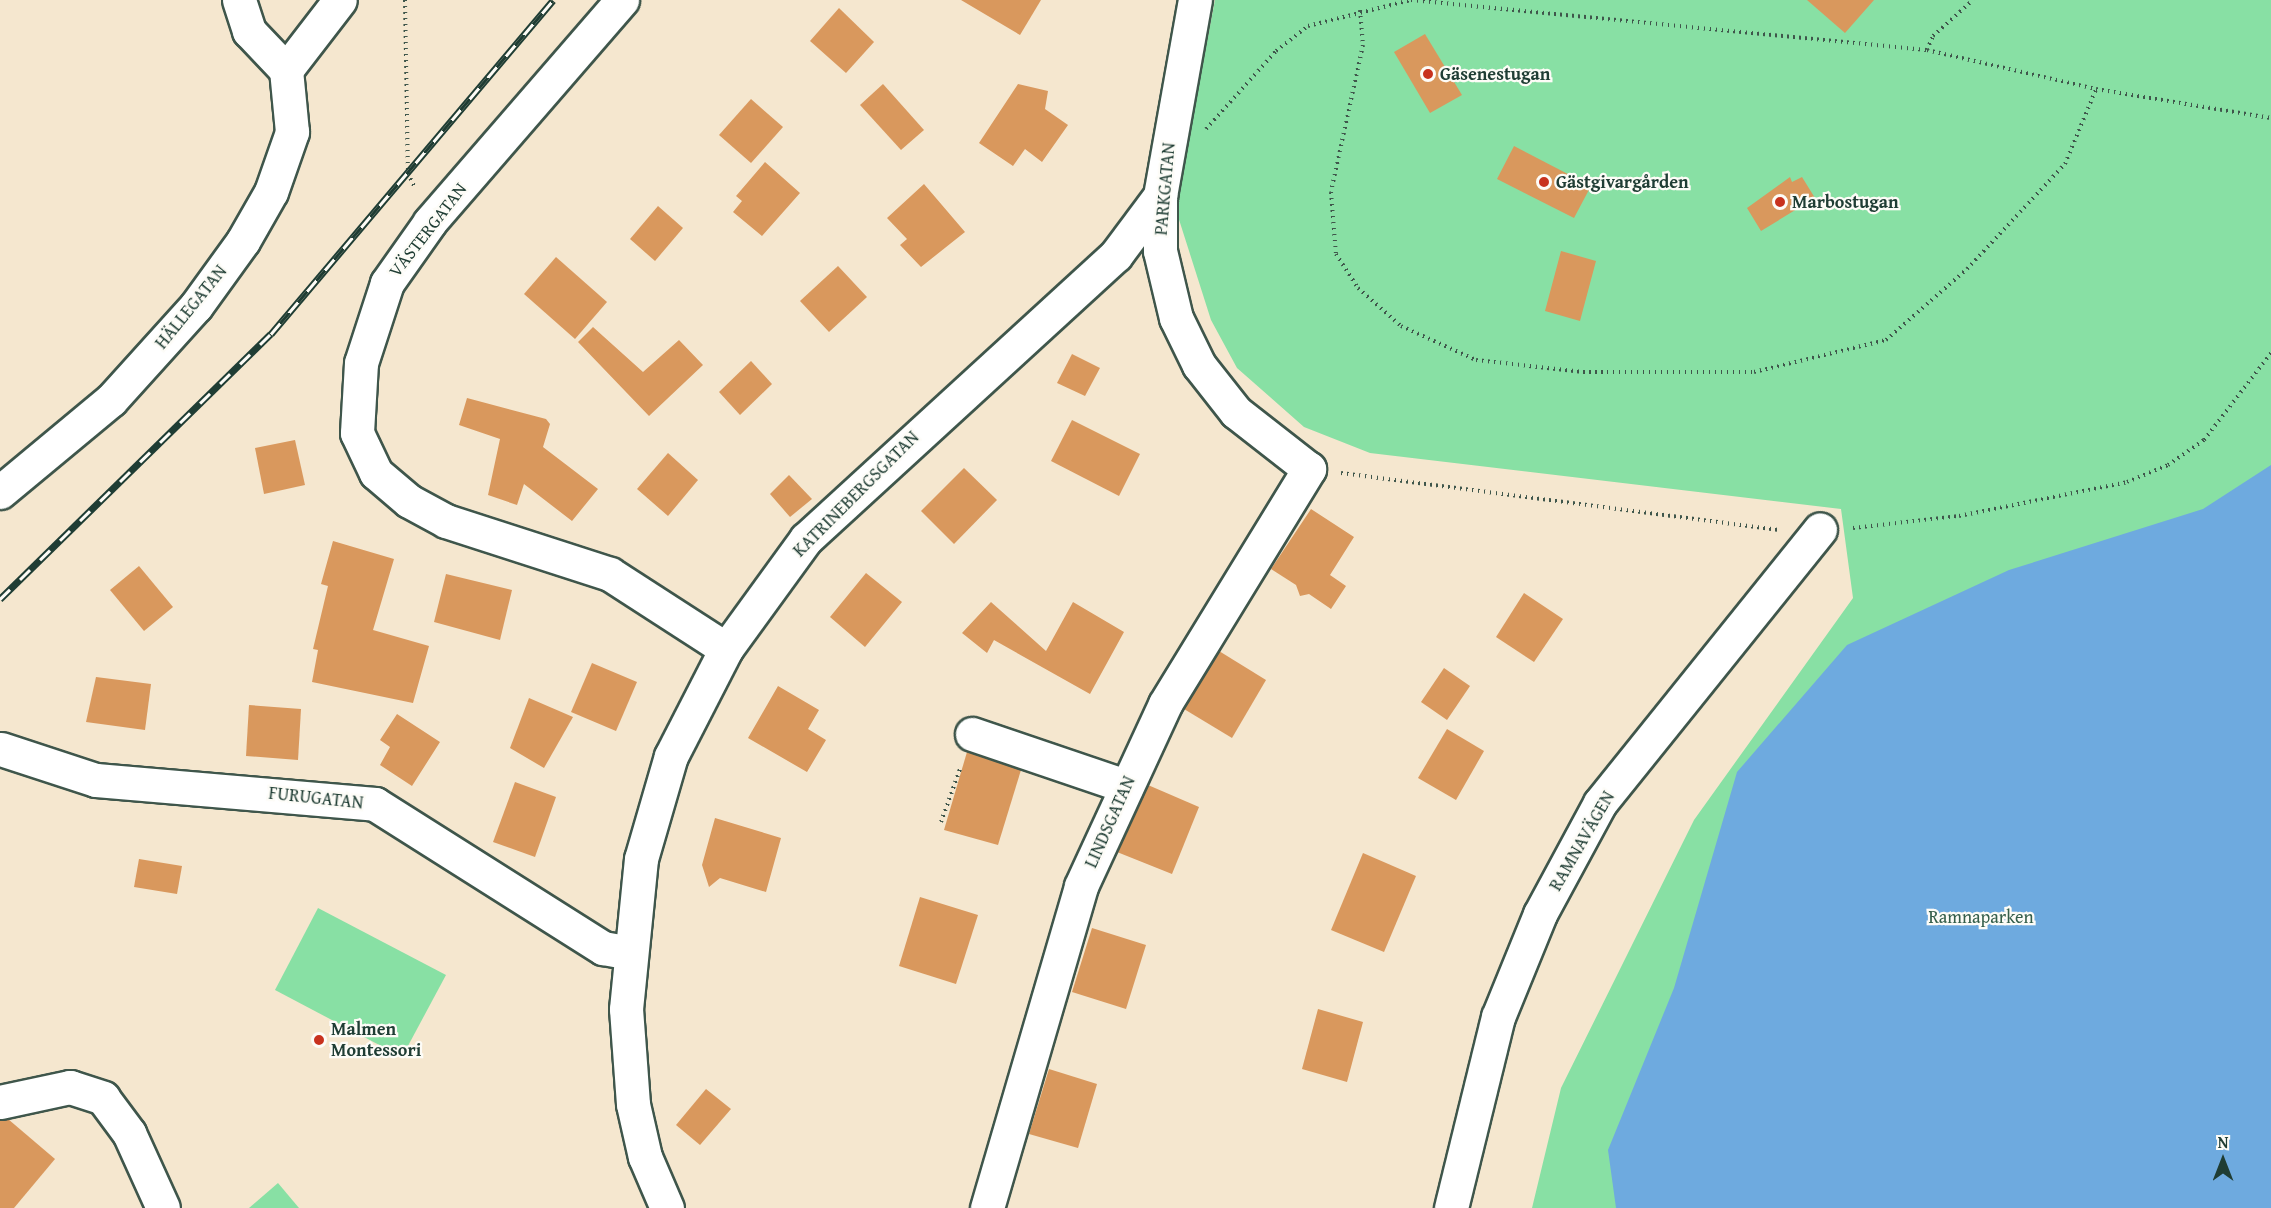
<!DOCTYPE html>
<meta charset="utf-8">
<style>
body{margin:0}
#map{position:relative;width:2271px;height:1208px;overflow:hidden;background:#f5e7cf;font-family:"Gentium Book Plus",serif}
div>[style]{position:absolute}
.green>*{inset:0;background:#88e0a4}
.water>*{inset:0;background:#6eaadf}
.building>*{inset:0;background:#d9985d}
.path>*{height:4px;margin-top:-2px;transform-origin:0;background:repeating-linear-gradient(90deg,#3f564b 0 1.5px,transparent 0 6px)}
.roads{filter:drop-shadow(2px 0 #3f564b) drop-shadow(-2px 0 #3f564b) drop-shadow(0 2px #3f564b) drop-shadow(0 -2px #3f564b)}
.minor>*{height:33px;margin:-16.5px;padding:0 16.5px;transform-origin:16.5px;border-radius:16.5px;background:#fff}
.rail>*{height:7px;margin-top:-3.5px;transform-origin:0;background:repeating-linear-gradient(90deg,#fdfcf7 0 14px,#1f3d34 0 28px);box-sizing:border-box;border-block:2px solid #1f3d34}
.dots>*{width:16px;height:16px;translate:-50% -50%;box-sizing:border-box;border:3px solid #fdfcf7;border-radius:50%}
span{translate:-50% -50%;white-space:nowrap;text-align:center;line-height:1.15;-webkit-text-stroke:4.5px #fdfcf7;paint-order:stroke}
.poi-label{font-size:18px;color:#1f3d34;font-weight:700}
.left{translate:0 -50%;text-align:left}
.street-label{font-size:18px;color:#1f3d34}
.park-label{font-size:18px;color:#345e4a}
.north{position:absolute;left:2193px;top:1130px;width:60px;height:60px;-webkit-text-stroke:4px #fdfcf7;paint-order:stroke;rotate:0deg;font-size:16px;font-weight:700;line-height:24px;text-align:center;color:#1f3d34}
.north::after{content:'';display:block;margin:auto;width:21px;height:27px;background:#1f3d34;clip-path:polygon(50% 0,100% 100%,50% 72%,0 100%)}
</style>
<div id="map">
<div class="green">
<i style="clip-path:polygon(1215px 0,2271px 0,2271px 1208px,1532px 1208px,1561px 1088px,1694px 820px,1853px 598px,1841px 509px,1370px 453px,1304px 427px,1237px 368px,1211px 320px,1175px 207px)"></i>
<i style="clip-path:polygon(318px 908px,446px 975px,402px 1057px,275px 990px)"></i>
<i style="clip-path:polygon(278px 1183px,299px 1208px,249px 1208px)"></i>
</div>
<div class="water">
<i style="clip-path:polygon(2271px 465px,2271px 1208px,1616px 1208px,1608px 1150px,1674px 988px,1737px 772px,1847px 645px,2009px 570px,2203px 509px)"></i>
</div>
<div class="building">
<i style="clip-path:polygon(961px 0,1041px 0,1020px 35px)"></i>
<i style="clip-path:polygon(1807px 0,1874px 0,1845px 33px)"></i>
<i style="clip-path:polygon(839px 8px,874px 42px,846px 73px,810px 41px)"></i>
<i style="clip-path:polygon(1425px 34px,1462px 95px,1430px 113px,1394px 52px)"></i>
<i style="clip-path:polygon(883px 84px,924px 130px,901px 150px,860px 105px)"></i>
<i style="clip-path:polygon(1018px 84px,1048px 91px,1045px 109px,1068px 125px,1042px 162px,1025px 149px,1013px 166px,979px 143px)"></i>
<i style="clip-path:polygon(751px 99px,783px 127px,751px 163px,719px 135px)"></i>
<i style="clip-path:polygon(1514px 146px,1591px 186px,1574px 218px,1497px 179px)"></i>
<i style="clip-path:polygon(765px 162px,800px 193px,762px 236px,733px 212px,742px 201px,736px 196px)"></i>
<i style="clip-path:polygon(1790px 177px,1792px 182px,1802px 177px,1815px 198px,1761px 231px,1747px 208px)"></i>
<i style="clip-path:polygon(924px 184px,965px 232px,921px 267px,900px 245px,907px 239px,887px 218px)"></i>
<i style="clip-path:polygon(658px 206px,683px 228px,655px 261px,630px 239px)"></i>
<i style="clip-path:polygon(1561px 251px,1596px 261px,1580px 321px,1545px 311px)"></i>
<i style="clip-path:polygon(556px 257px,607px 302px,575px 339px,524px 294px)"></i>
<i style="clip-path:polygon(838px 266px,867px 297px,829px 332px,800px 301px)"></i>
<i style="clip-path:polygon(593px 327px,643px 372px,679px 340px,703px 365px,649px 416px,578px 342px)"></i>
<i style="clip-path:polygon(1072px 354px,1100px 368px,1085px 396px,1057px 383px)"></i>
<i style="clip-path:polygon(751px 361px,772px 384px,740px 415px,719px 392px)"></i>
<i style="clip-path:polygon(467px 398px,546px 419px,550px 424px,543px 447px,598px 489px,572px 521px,524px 484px,517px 505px,488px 495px,500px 439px,459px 425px)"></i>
<i style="clip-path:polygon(1072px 420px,1140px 454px,1119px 496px,1051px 461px)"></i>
<i style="clip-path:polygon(295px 440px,305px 485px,264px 494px,255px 448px)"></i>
<i style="clip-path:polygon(668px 453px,698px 480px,668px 516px,637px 489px)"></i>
<i style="clip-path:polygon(964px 468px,997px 500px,954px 544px,921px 511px)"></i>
<i style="clip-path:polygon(789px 475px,812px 499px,790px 517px,770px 494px)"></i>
<i style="clip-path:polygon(1311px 509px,1354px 537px,1330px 575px,1346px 586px,1331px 609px,1309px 594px,1300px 596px,1296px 585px,1271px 569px)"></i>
<i style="clip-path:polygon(333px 541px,394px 559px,373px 630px,429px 646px,413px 703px,312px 682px,318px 650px,313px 649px,328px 586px,321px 584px)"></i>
<i style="clip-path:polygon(139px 566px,173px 607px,144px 631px,110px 590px)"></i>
<i style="clip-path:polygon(866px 573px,902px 602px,865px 647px,830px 617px)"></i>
<i style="clip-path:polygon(446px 574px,512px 590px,500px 640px,434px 622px)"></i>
<i style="clip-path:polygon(1524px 593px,1563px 619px,1534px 662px,1496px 637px)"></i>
<i style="clip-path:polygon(991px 602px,1046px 651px,1073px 602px,1124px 632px,1090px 694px,994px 640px,987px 653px,962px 633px)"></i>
<i style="clip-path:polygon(1219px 651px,1266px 680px,1232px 738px,1184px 709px)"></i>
<i style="clip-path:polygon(592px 663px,637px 682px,616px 731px,571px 712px)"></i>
<i style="clip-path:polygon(1444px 668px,1470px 686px,1447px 720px,1421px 702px)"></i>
<i style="clip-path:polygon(96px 677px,151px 684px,145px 730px,86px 722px)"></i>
<i style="clip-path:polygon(778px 686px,819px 710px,808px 729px,826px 740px,807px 772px,748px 738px)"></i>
<i style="clip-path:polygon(529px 698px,573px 717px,544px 768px,510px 748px)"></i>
<i style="clip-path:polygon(249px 705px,301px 709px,298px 760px,246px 756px)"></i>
<i style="clip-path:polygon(397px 714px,440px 742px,412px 786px,380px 765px,390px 747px,380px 740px)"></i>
<i style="clip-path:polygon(1447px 729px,1484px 751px,1456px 800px,1418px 778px)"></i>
<i style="clip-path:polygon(967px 752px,1021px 770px,998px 845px,944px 830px)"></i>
<i style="clip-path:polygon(515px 782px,556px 797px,535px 857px,493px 842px)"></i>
<i style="clip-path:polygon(1148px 785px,1199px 807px,1172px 874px,1117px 852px)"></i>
<i style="clip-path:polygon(715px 818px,781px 838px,766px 892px,720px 878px,709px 887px,702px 865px)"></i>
<i style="clip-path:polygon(1363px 853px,1416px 876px,1384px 952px,1331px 930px)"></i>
<i style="clip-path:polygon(139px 859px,182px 866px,177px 894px,134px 887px)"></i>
<i style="clip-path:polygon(920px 897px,978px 915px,956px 984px,899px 966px)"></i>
<i style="clip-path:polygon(1092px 928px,1146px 945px,1126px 1009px,1072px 992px)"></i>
<i style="clip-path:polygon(1318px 1009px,1363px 1022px,1347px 1082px,1302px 1069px)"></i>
<i style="clip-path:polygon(1049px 1069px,1097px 1084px,1078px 1148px,1029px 1134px)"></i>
<i style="clip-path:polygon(706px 1089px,731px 1109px,700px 1145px,676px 1125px)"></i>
<i style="clip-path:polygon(8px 1119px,55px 1159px,14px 1208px,0 1208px,0 1120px)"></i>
</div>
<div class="path">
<i style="left:405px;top:0;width:173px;rotate:89deg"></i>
<i style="left:408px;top:173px;width:17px;rotate:65deg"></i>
<i style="left:1360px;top:10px;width:35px;rotate:85deg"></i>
<i style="left:1363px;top:45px;width:150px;rotate:102.3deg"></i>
<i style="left:1331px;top:192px;width:62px;rotate:85.4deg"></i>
<i style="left:1336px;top:254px;width:40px;rotate:57.1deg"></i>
<i style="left:1358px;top:288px;width:57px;rotate:41.5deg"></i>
<i style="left:1401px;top:326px;width:82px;rotate:24.4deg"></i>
<i style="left:1476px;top:360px;width:108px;rotate:6.4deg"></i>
<i style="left:1583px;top:372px;width:171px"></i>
<i style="left:1754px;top:372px;width:136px;rotate:-13.6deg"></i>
<i style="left:1886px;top:340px;width:108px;rotate:-41.2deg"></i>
<i style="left:1967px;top:269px;width:144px;rotate:-47deg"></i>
<i style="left:2065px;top:164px;width:81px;rotate:-67.5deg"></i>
<i style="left:1927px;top:50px;width:15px;rotate:-67deg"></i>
<i style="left:1933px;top:36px;width:54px;rotate:-42deg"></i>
<i style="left:1206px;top:129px;width:105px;rotate:-48.1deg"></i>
<i style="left:1276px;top:51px;width:41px;rotate:-38deg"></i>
<i style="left:1308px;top:26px;width:106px;rotate:-14.2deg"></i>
<i style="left:1411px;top:0;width:518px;rotate:5.53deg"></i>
<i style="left:1927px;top:50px;width:173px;rotate:13deg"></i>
<i style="left:2096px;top:89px;width:177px;rotate:9.4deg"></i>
<i style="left:1341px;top:473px;width:440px;rotate:7.4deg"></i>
<i style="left:1853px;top:528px;width:107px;rotate:-6.5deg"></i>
<i style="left:1959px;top:516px;width:171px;rotate:-11.4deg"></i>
<i style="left:2127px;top:482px;width:44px;rotate:-22.5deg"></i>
<i style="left:2168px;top:465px;width:44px;rotate:-34.8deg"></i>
<i style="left:2204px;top:440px;width:110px;rotate:-52.4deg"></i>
<i style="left:941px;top:822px;width:59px;rotate:-70.3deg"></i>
</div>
<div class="roads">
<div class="minor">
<i style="left:239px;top:0;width:33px;rotate:72deg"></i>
<i style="left:249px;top:31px;width:54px;rotate:46.5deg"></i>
<i style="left:622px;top:0;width:294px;rotate:130.9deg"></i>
<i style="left:430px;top:222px;width:75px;rotate:125.2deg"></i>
<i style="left:387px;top:283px;width:84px;rotate:108deg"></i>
<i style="left:361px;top:363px;width:70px;rotate:93.3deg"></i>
<i style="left:357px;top:433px;width:44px;rotate:64.6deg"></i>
<i style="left:376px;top:473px;width:43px;rotate:40.3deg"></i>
<i style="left:409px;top:501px;width:42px;rotate:28.4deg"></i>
<i style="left:446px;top:521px;width:172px;rotate:17.9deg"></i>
<i style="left:610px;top:574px;width:138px;rotate:32.9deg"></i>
<i style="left:286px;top:70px;width:88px;rotate:-52.4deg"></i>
<i style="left:0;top:492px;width:144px;rotate:-39.7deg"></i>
<i style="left:111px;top:400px;width:127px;rotate:-47.9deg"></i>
<i style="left:196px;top:306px;width:80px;rotate:-54.1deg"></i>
<i style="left:243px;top:241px;width:56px;rotate:-60.3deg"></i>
<i style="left:271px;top:192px;width:64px;rotate:-70.7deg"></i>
<i style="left:292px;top:132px;width:62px;rotate:-95.5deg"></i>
<i style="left:972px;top:734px;width:163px;rotate:18.7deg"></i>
<i style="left:1px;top:749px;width:100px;rotate:18.1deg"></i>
<i style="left:96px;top:780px;width:280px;rotate:4.9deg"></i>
<i style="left:375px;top:804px;width:270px;rotate:32.3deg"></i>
<i style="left:603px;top:948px;width:27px;rotate:10deg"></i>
<i style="left:0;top:1102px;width:72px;rotate:-12.1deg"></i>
<i style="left:70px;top:1087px;width:35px;rotate:18deg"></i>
<i style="left:103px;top:1098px;width:44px;rotate:53.4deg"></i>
<i style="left:129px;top:1133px;width:82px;rotate:65.6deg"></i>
<i style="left:667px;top:1208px;width:56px;rotate:-113.3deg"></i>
<i style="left:645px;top:1157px;width:54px;rotate:-102.8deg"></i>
<i style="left:633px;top:1104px;width:95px;rotate:-94.2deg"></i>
<i style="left:626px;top:1009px;width:151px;rotate:-84.3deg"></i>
<i style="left:641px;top:859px;width:107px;rotate:-73.8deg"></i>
<i style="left:671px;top:756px;width:120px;rotate:-62.8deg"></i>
<i style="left:726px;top:649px;width:136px;rotate:-54deg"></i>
<i style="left:806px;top:539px;width:420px;rotate:-42.5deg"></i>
<i style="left:1116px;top:255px;width:74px;rotate:-53.3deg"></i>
<i style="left:987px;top:1208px;width:335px;rotate:-73.7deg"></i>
<i style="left:1081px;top:886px;width:200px;rotate:-65.2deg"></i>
<i style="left:1165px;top:704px;width:276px;rotate:-58.5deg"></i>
<i style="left:1309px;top:469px;width:93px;rotate:-142deg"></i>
<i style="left:1236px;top:412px;width:60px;rotate:-128.2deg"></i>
<i style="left:1199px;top:365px;width:52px;rotate:-116.1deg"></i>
<i style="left:1176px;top:318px;width:69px;rotate:-103.4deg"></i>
<i style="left:1160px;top:251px;width:55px;rotate:-90deg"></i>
<i style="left:1160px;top:196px;width:199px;rotate:-79.9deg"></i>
<i style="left:1451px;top:1208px;width:197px;rotate:-76.2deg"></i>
<i style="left:1498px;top:1017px;width:111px;rotate:-67.8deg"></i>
<i style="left:1540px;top:914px;width:126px;rotate:-61.6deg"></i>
<i style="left:1600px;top:803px;width:351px;rotate:-51.2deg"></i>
</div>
</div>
<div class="rail">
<i style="left:0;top:599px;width:379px;rotate:-44.4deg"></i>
<i style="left:271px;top:334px;width:437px;rotate:-49.8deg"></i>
</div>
<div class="dots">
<i style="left:1428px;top:74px;background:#c8321e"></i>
<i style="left:1544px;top:182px;background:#c8321e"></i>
<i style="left:1780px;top:202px;background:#c8321e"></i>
<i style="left:319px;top:1040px;background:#c8321e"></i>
</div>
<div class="poi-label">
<span class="left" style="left:1440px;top:74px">Gäsenestugan</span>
<span class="left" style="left:1556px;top:182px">Gästgivargården</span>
<span class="left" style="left:1792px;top:202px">Marbostugan</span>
<span class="left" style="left:331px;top:1040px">Malmen<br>Montessori</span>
</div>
<div class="street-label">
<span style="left:1165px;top:189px;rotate:-85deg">PARKGATAN</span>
<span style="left:428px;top:230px;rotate:-52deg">VÄSTERGATAN</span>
<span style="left:191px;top:307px;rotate:-51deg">HÄLLEGATAN</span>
<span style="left:856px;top:494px;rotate:-45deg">KATRINEBERGSGATAN</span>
<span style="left:316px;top:798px;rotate:6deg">FURUGATAN</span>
<span style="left:1110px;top:822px;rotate:-66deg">LINDSGATAN</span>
<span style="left:1582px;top:841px;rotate:-60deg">RAMNAVÄGEN</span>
</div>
<div class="park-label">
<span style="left:1981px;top:917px">Ramnaparken</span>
</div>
<div class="north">N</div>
</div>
